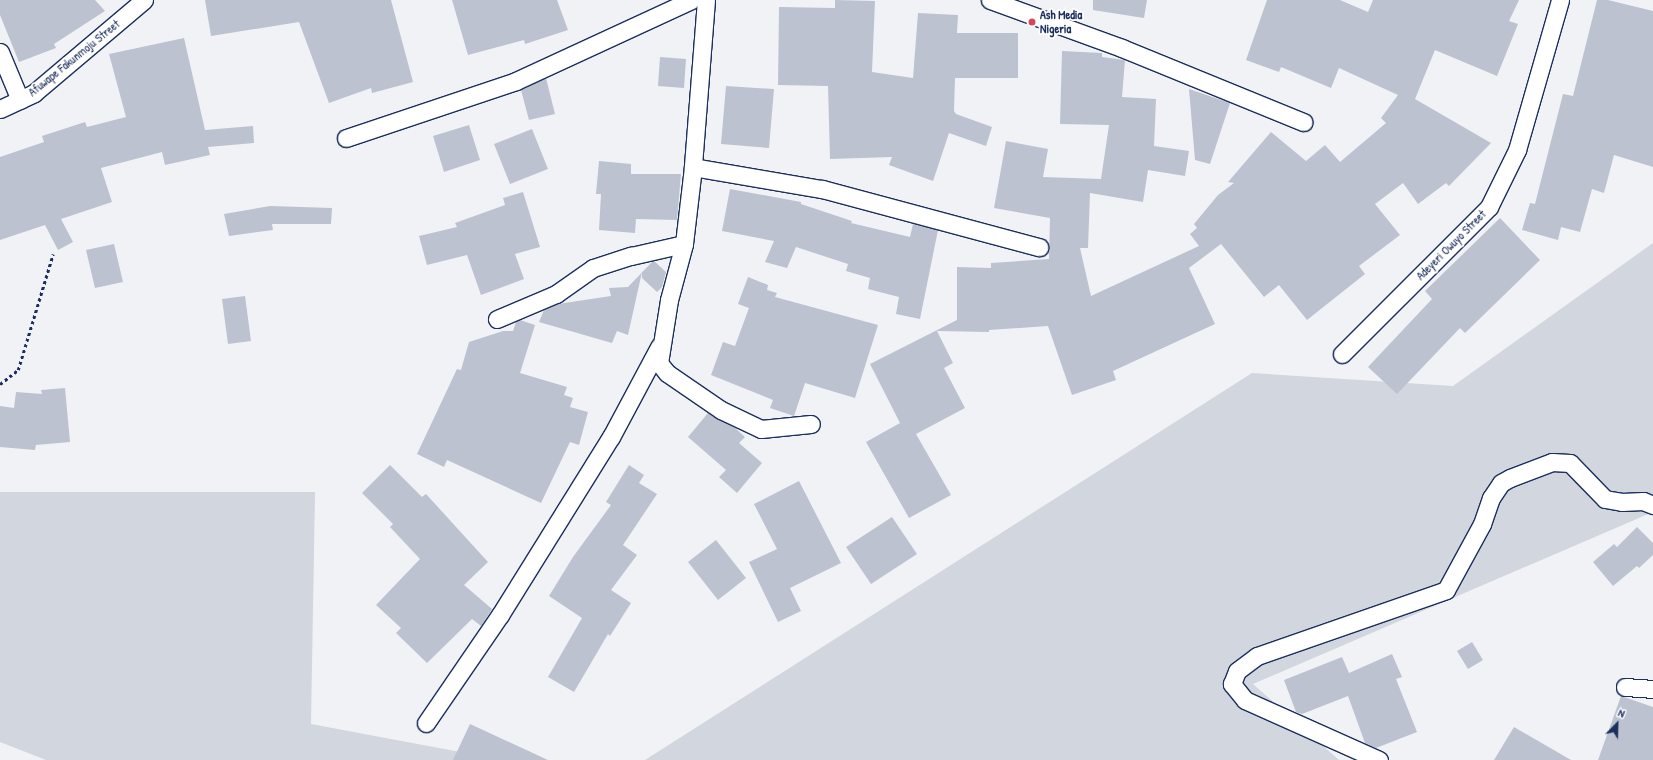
<!DOCTYPE html>
<style>
body{margin:0}
#map{position:relative;width:1653px;height:760px;overflow:hidden;background:#f1f2f5;font-family:"Patrick Hand",sans-serif}
div>[style]{position:absolute}
.green>*{inset:0;background:#d2d6df}
.building>*{inset:0;background:#bcc2d0}
.path>*{height:2.5px;margin-top:-1.25px;transform-origin:0;background:repeating-linear-gradient(90deg,#1b2f5e 0 3px,transparent 0 6px)}
.roads{filter:drop-shadow(1px 0 #1b2f5e) drop-shadow(-1px 0 #1b2f5e) drop-shadow(0 1px #1b2f5e) drop-shadow(0 -1px #1b2f5e)}
.minor>*{height:17px;margin:-8.5px;padding:0 8.5px;transform-origin:8.5px;border-radius:8.5px;background:#fff}
.dots>*{width:11px;height:11px;translate:-50% -50%;box-sizing:border-box;border:2px solid #fff;border-radius:50%}
span{translate:-50% -50%;white-space:nowrap;text-align:center;line-height:1.15;-webkit-text-stroke:3.5px #fff;paint-order:stroke}
.poi-label{font-size:12px;color:#1b2f5e;font-weight:700}
.left{translate:0 -50%;text-align:left}
.street-label{font-size:12px;color:#1b2f5e}
.north{position:absolute;left:1597px;top:704px;width:40px;height:40px;-webkit-text-stroke:3px #fff;paint-order:stroke;rotate:23deg;font-size:11px;font-weight:700;line-height:16px;text-align:center;color:#1b2f5e}
.north::after{content:'';display:block;margin:auto;width:14px;height:18px;background:#1b2f5e;clip-path:polygon(50% 0,100% 100%,50% 72%,0 100%)}
</style>
<div id="map">
<div class="green">
<i style="clip-path:polygon(1653px 243px,1653px 512px,1253px 684px,1339px 760px,645px 760px,1252px 373px,1453px 386px)"></i>
<i style="clip-path:polygon(0 492px,315px 492px,311px 724px,503px 760px,46px 760px,0 742px)"></i>
</div>
<div class="building">
<i style="clip-path:polygon(0 0,95px 0,105px 11px,54px 44px,56px 48px,19px 62px,0 15px)"></i>
<i style="clip-path:polygon(205px 0,391px 0,413px 82px,372px 93px,371px 88px,329px 103px,299px 22px,211px 36px)"></i>
<i style="clip-path:polygon(452px 0,557px 0,568px 30px,525px 44px,524px 40px,468px 55px)"></i>
<i style="clip-path:polygon(835px 0,875px 1px,872px 72px,913px 78px,918px 13px,958px 15px,957px 33px,1018px 33px,1018px 78px,955px 78px,954px 111px,956px 114px,992px 127px,986px 146px,949px 133px,933px 181px,889px 165px,892px 157px,830px 159px,828px 86px,778px 85px,779px 7px,835px 8px)"></i>
<i style="clip-path:polygon(1093px 0,1147px 0,1144px 18px,1093px 10px)"></i>
<i style="clip-path:polygon(1267px 0,1340px 0,1368px 12px,1373px 0,1519px 0,1509px 21px,1518px 24px,1497px 76px,1435px 50px,1415px 99px,1491px 143px,1449px 186px,1446px 183px,1418px 204px,1403px 183px,1375px 204px,1400px 235px,1359px 266px,1365px 274px,1307px 320px,1279px 285px,1264px 297px,1221px 244px,1189px 268px,1215px 324px,1113px 371px,1116px 380px,1072px 395px,1048px 326px,989px 330px,989px 332px,937px 331px,953px 363px,944px 368px,965px 408px,916px 434px,951px 495px,909px 518px,866px 442px,900px 423px,870px 364px,957px 320px,957px 267px,991px 268px,991px 263px,1049px 259px,1050px 218px,994px 208px,1006px 141px,1048px 149px,1043px 177px,1101px 179px,1109px 125px,1060px 124px,1062px 51px,1102px 53px,1102px 57px,1125px 60px,1122px 97px,1156px 99px,1154px 146px,1189px 151px,1185px 176px,1148px 170px,1143px 202px,1090px 193px,1088px 248px,1080px 248px,1091px 296px,1199px 246px,1190px 234px,1197px 228px,1194px 224px,1218px 195px,1234px 183px,1228px 182px,1271px 132px,1306px 161px,1325px 145px,1340px 162px,1386px 123px,1381px 118px,1398px 95px,1339px 68px,1331px 88px,1281px 67px,1279px 72px,1246px 60px)"></i>
<i style="clip-path:polygon(1597px 0,1608px 0,1653px 11px,1653px 167px,1614px 155px,1604px 193px,1592px 189px,1580px 232px,1561px 227px,1558px 240px,1522px 230px,1530px 203px,1535px 204px,1563px 94px,1573px 96px)"></i>
<i style="clip-path:polygon(184px 38px,205px 130px,253px 126px,254px 143px,208px 147px,210px 155px,165px 165px,162px 152px,101px 168px,112px 202px,61px 219px,73px 242px,58px 250px,45px 225px,0 240px,0 157px,44px 142px,42px 136px,85px 122px,87px 127px,126px 117px,109px 54px)"></i>
<i style="clip-path:polygon(660px 57px,686px 59px,684px 88px,658px 86px)"></i>
<i style="clip-path:polygon(546px 78px,555px 114px,529px 120px,521px 90px)"></i>
<i style="clip-path:polygon(726px 86px,774px 89px,769px 148px,721px 144px)"></i>
<i style="clip-path:polygon(1189px 89px,1230px 103px,1210px 164px,1195px 160px)"></i>
<i style="clip-path:polygon(469px 125px,480px 160px,444px 172px,433px 136px)"></i>
<i style="clip-path:polygon(532px 129px,548px 169px,510px 184px,494px 144px)"></i>
<i style="clip-path:polygon(599px 161px,631px 164px,631px 174px,681px 174px,677px 220px,636px 219px,635px 233px,599px 230px,601px 194px,596px 194px)"></i>
<i style="clip-path:polygon(730px 189px,801px 202px,801px 204px,852px 221px,851px 223px,910px 237px,913px 224px,938px 230px,920px 319px,896px 314px,899px 297px,868px 289px,870px 278px,846px 271px,848px 264px,796px 247px,787px 268px,765px 262px,774px 241px,722px 231px)"></i>
<i style="clip-path:polygon(523px 192px,540px 247px,515px 254px,524px 279px,481px 295px,467px 255px,427px 265px,419px 236px,457px 227px,455px 223px,505px 205px,503px 198px)"></i>
<i style="clip-path:polygon(270px 206px,332px 208px,331px 224px,272px 224px,273px 230px,229px 236px,224px 214px)"></i>
<i style="clip-path:polygon(1500px 218px,1540px 260px,1465px 333px,1460px 328px,1397px 394px,1368px 367px,1432px 299px,1425px 291px)"></i>
<i style="clip-path:polygon(114px 244px,123px 282px,95px 288px,86px 250px)"></i>
<i style="clip-path:polygon(654px 261px,666px 272px,662px 287px,657px 292px,642px 278px,642px 272px,628px 335px,617px 331px,612px 343px,539px 322px,544px 310px,558px 304px,611px 296px,609px 288px,628px 287px,652px 262px)"></i>
<i style="clip-path:polygon(748px 277px,768px 285px,767px 290px,777px 293px,775px 297px,878px 325px,855px 398px,805px 383px,794px 416px,770px 408px,773px 400px,711px 375px,723px 342px,735px 346px,749px 308px,738px 304px)"></i>
<i style="clip-path:polygon(245px 296px,251px 341px,228px 344px,222px 299px)"></i>
<i style="clip-path:polygon(520px 320px,535px 325px,520px 373px,567px 387px,564px 395px,573px 398px,570px 407px,588px 412px,579px 445px,570px 442px,541px 503px,447px 460px,444px 467px,417px 454px,457px 369px,461px 370px,469px 342px,503px 331px,513px 331px,516px 322px)"></i>
<i style="clip-path:polygon(65px 388px,70px 442px,36px 445px,35px 450px,0 447px,0 406px,14px 408px,16px 392px,42px 394px,41px 390px)"></i>
<i style="clip-path:polygon(708px 413px,735px 428px,745px 437px,739px 443px,762px 463px,737px 493px,719px 477px,726px 470px,688px 437px)"></i>
<i style="clip-path:polygon(390px 465px,422px 497px,426px 494px,488px 562px,464px 585px,492px 609px,481px 626px,472px 619px,427px 663px,396px 633px,401px 628px,376px 605px,420px 559px,390px 527px,393px 524px,362px 493px)"></i>
<i style="clip-path:polygon(629px 465px,644px 475px,639px 483px,657px 494px,623px 545px,637px 555px,611px 590px,631px 603px,610px 636px,608px 634px,574px 692px,548px 677px,582px 618px,549px 596px,573px 557px,611px 505px,606px 502px)"></i>
<i style="clip-path:polygon(799px 481px,841px 563px,790px 588px,801px 611px,778px 622px,749px 562px,777px 549px,754px 504px)"></i>
<i style="clip-path:polygon(892px 517px,917px 554px,871px 584px,846px 547px)"></i>
<i style="clip-path:polygon(1637px 527px,1653px 543px,1653px 555px,1639px 568px,1637px 566px,1613px 586px,1593px 562px,1614px 544px,1617px 547px)"></i>
<i style="clip-path:polygon(716px 540px,746px 578px,718px 600px,688px 562px)"></i>
<i style="clip-path:polygon(1472px 642px,1483px 660px,1468px 669px,1457px 651px)"></i>
<i style="clip-path:polygon(1392px 654px,1402px 677px,1396px 679px,1417px 732px,1376px 748px,1365px 743px,1348px 696px,1302px 714px,1296px 712px,1284px 680px,1342px 657px,1349px 673px)"></i>
<i style="clip-path:polygon(1621px 696px,1653px 707px,1653px 760px,1598px 760px)"></i>
<i style="clip-path:polygon(470px 724px,548px 760px,453px 760px)"></i>
<i style="clip-path:polygon(1514px 727px,1571px 760px,1494px 760px)"></i>
</div>
<div class="path">
<i style="left:0;top:384px;width:23px;rotate:-38deg"></i>
<i style="left:18px;top:370px;width:121px;rotate:-73.2deg"></i>
</div>
<div class="roads">
<div class="minor">
<i style="left:706px;top:0;width:168px;rotate:94.5deg"></i>
<i style="left:693px;top:167px;width:78px;rotate:96.7deg"></i>
<i style="left:684px;top:244px;width:58px;rotate:105deg"></i>
<i style="left:669px;top:300px;width:64px;rotate:99deg"></i>
<i style="left:659px;top:363px;width:13px;rotate:51deg"></i>
<i style="left:667px;top:373px;width:65px;rotate:34.4deg"></i>
<i style="left:721px;top:410px;width:44px;rotate:25.4deg"></i>
<i style="left:761px;top:429px;width:50px;rotate:-5.7deg"></i>
<i style="left:990px;top:0;width:140px;rotate:20deg"></i>
<i style="left:1122px;top:48px;width:196px;rotate:22.2deg"></i>
<i style="left:0;top:52px;width:52px;rotate:67.4deg"></i>
<i style="left:0;top:109px;width:38px;rotate:-25deg"></i>
<i style="left:34px;top:93px;width:144px;rotate:-40.2deg"></i>
<i style="left:346px;top:138px;width:179px;rotate:-18.5deg"></i>
<i style="left:516px;top:81px;width:193px;rotate:-24.8deg"></i>
<i style="left:693px;top:167px;width:131px;rotate:9.7deg"></i>
<i style="left:822px;top:189px;width:225px;rotate:15deg"></i>
<i style="left:497px;top:319px;width:64px;rotate:-23deg"></i>
<i style="left:556px;top:294px;width:45px;rotate:-35.1deg"></i>
<i style="left:593px;top:268px;width:40px;rotate:-18deg"></i>
<i style="left:631px;top:256px;width:54px;rotate:-12.8deg"></i>
<i style="left:1342px;top:354px;width:208px;rotate:-45deg"></i>
<i style="left:1489px;top:207px;width:64px;rotate:-63.8deg"></i>
<i style="left:1517px;top:150px;width:156px;rotate:-74deg"></i>
<i style="left:1625px;top:687px;width:28px;rotate:4deg"></i>
<i style="left:426px;top:723px;width:131px;rotate:-55.6deg"></i>
<i style="left:500px;top:615px;width:210px;rotate:-58.1deg"></i>
<i style="left:611px;top:437px;width:102px;rotate:-61.9deg"></i>
<i style="left:1379px;top:760px;width:147px;rotate:-155.9deg"></i>
<i style="left:1245px;top:700px;width:21px;rotate:-129deg"></i>
<i style="left:1232px;top:684px;width:14px;rotate:-69deg"></i>
<i style="left:1237px;top:671px;width:25px;rotate:-37deg"></i>
<i style="left:1257px;top:656px;width:200px;rotate:-19.2deg"></i>
<i style="left:1446px;top:590px;width:75px;rotate:-61.4deg"></i>
<i style="left:1482px;top:524px;width:28px;rotate:-71deg"></i>
<i style="left:1491px;top:498px;width:18px;rotate:-56deg"></i>
<i style="left:1501px;top:483px;width:10px;rotate:-29deg"></i>
<i style="left:1510px;top:478px;width:45px;rotate:-20.9deg"></i>
<i style="left:1552px;top:462px;width:18px;rotate:3deg"></i>
<i style="left:1570px;top:463px;width:50px;rotate:45.8deg"></i>
<i style="left:1605px;top:499px;width:17px;rotate:10deg"></i>
<i style="left:1622px;top:502px;width:21px;rotate:-3deg"></i>
<i style="left:1643px;top:501px;width:11px;rotate:22deg"></i>
</div>
</div>
<div class="dots">
<i style="left:1032px;top:22px;background:#d1495b"></i>
</div>
<div class="poi-label">
<span class="left" style="left:1040px;top:22px">Ash Media<br>Nigeria</span>
</div>
<div class="street-label">
<span style="left:74px;top:58px;rotate:-39deg">Afuwape Fakunmoju Street</span>
<span style="left:1451px;top:245px;rotate:-45deg">Adeyeri Owuyo Street</span>
</div>
<div class="north">N</div>
</div>
